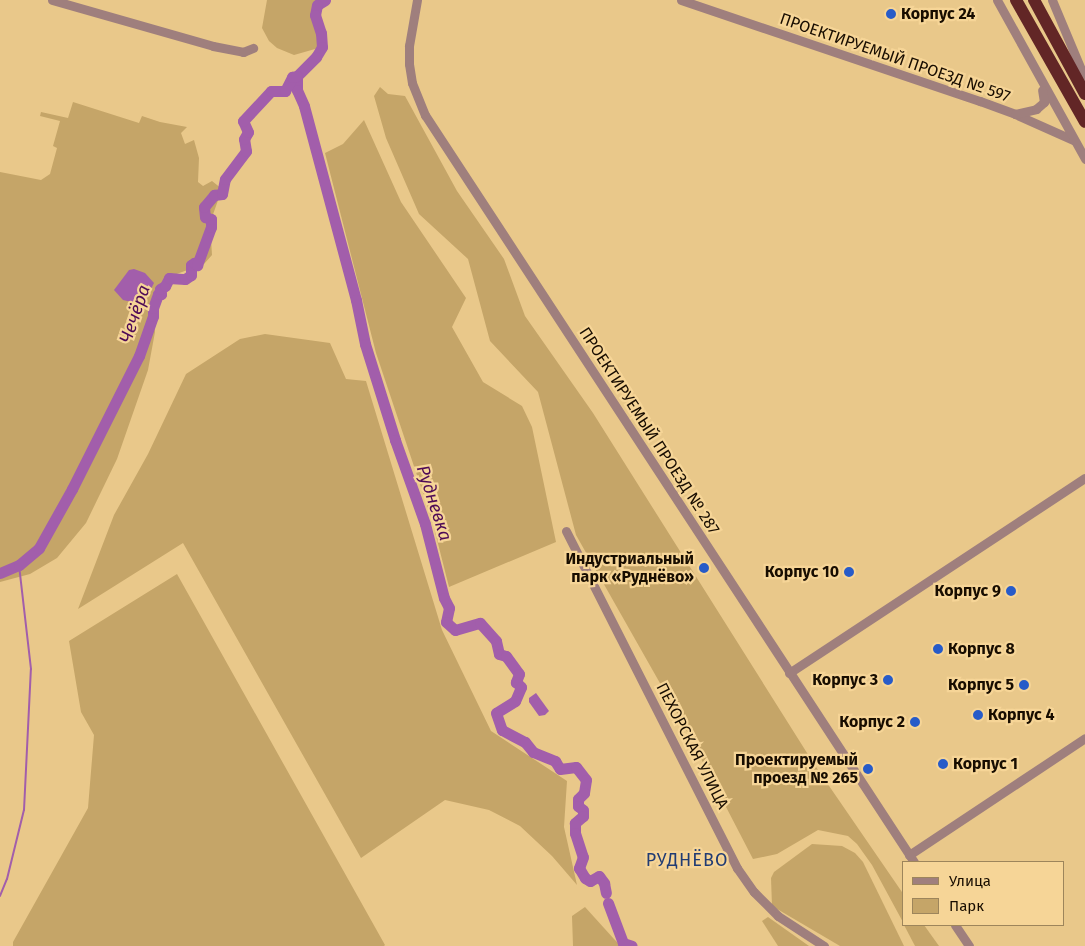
<!DOCTYPE html>
<meta charset="utf-8">
<style>
body{margin:0}
#map{position:relative;width:1085px;height:946px;overflow:hidden;background:#e9c88a;font-family:"Fira Sans",sans-serif}
div>[style]{position:absolute}
.green>*{inset:0;background:#c5a568}
.water>*{inset:0;background:#a25eab}
.stream>*{height:2px;margin:-1px;padding:0 1px;transform-origin:1px;border-radius:1px;background:#a25eab}
.river>*{height:11px;margin:-5.5px;padding:0 5.5px;transform-origin:5.5px;border-radius:5.5px;background:#a25eab}
.minor>*{height:9px;margin:-4.5px;padding:0 4.5px;transform-origin:4.5px;border-radius:4.5px;background:#9f7f7d}
.highway>*{height:12px;margin:-6px;padding:0 6px;transform-origin:6px;border-radius:6px;background:#622626}
.dots>*{width:14px;height:14px;translate:-50% -50%;box-sizing:border-box;border:2px solid #f6d597;border-radius:50%}
span{translate:-50% -50%;white-space:nowrap;text-align:center;line-height:1.15;-webkit-text-stroke:4.5px #f6d597;paint-order:stroke}
.poi-label{font-size:16px;color:#180d00;font-weight:700}
.left{translate:0 -50%;text-align:left}
.right{translate:-100% -50%;text-align:right}
.street-label{font-size:16px;color:#180d00}
.water-label{font-size:18px;color:#4e0b56;font-style:italic}
.neighbourhood-label{font-size:18px;color:#213c73;letter-spacing:1px}
.legend{position:absolute;left:902px;top:861px;width:162px;height:65px;box-sizing:border-box;background:#f6d597;border:1px solid #9d855b;margin:0;padding:6px 9px;list-style:none;font-size:15px;color:#180d00}
.legend li{display:flex;align-items:center;gap:10px;height:25px}
.legend b{width:25px;border:1px solid #9d855b}
</style>
<div id="map">
<div class="green">
<i style="clip-path:polygon(267px 0,325px 0,317px 5px,315px 14px,321px 33px,322px 47px,294px 55px,277px 48px,269px 41px,262px 28px)"></i>
<i style="clip-path:polygon(380px 87px,388px 94px,405px 96px,457px 191px,504px 259px,525px 316px,593px 413px,814px 764px,904px 895px,904px 924px,872px 865px,857px 844px,848px 836px,818px 830px,777px 854px,753px 859px,682px 722px,576px 535px,538px 392px,490px 341px,468px 259px,419px 214px,386px 138px,374px 96px)"></i>
<i style="clip-path:polygon(73px 102px,139px 123px,142px 116px,160px 122px,187px 127px,181px 133px,185px 144px,194px 140px,199px 158px,198px 182px,203px 186px,212px 181px,222px 189px,210px 223px,212px 255px,204px 264px,171px 276px,151px 307px,155px 332px,148px 370px,117px 459px,86px 523px,57px 558px,30px 574px,0 582px,0 172px,41px 180px,50px 174px,57px 148px,53px 146px,60px 121px,40px 116px,41px 112px,68px 118px)"></i>
<i style="clip-path:polygon(364px 120px,401px 202px,466px 298px,452px 327px,483px 382px,522px 406px,532px 427px,556px 542px,449px 587px,432px 520px,376px 353px,325px 153px,343px 144px)"></i>
<i style="clip-path:polygon(265px 334px,330px 343px,346px 379px,366px 381px,442px 630px,491px 731px,567px 781px,564px 827px,577px 885px,552px 856px,520px 826px,489px 810px,445px 800px,361px 858px,183px 543px,78px 609px,114px 515px,148px 454px,186px 374px,240px 339px)"></i>
<i style="clip-path:polygon(177px 574px,385px 945px,384px 946px,13px 946px,13px 942px,88px 808px,94px 735px,81px 712px,69px 641px)"></i>
<i style="clip-path:polygon(812px 844px,842px 846px,855px 853px,863px 862px,904px 946px,840px 946px,772px 906px,771px 878px,774px 872px)"></i>
<i style="clip-path:polygon(585px 907px,614px 939px,621px 946px,573px 946px,572px 916px)"></i>
<i style="clip-path:polygon(768px 917px,809px 946px,778px 946px,762px 921px)"></i>
<i style="clip-path:polygon(904px 925px,924px 925px,939px 946px,915px 946px)"></i>
</div>
<div class="water">
<i style="clip-path:polygon(134px 269px,145px 273px,154px 283px,146px 299px,136px 303px,123px 300px,114px 290px,129px 270px)"></i>
<i style="clip-path:polygon(536px 693px,549px 711px,545px 715px,539px 716px,529px 702px,529px 698px)"></i>
</div>
<div class="stream">
<i style="left:0;top:896px;width:18px;rotate:-68deg"></i>
<i style="left:7px;top:879px;width:71px;rotate:-76.2deg"></i>
<i style="left:24px;top:810px;width:141px;rotate:-87.2deg"></i>
<i style="left:31px;top:669px;width:105px;rotate:-96.6deg"></i>
</div>
<div class="river">
<i style="left:325px;top:0;width:9px;rotate:148deg"></i>
<i style="left:317px;top:5px;width:10px;rotate:101deg"></i>
<i style="left:315px;top:15px;width:19px;rotate:72deg"></i>
<i style="left:321px;top:33px;width:14px;rotate:86deg"></i>
<i style="left:322px;top:47px;width:12px;rotate:121deg"></i>
<i style="left:316px;top:57px;width:27px;rotate:135deg"></i>
<i style="left:297px;top:76px;width:14px;rotate:90deg"></i>
<i style="left:297px;top:90px;width:17px;rotate:66deg"></i>
<i style="left:304px;top:106px;width:201px;rotate:75deg"></i>
<i style="left:356px;top:300px;width:45px;rotate:78.4deg"></i>
<i style="left:365px;top:344px;width:101px;rotate:72.6deg"></i>
<i style="left:395px;top:440px;width:89px;rotate:70.3deg"></i>
<i style="left:425px;top:524px;width:76px;rotate:75.6deg"></i>
<i style="left:444px;top:598px;width:11px;rotate:63deg"></i>
<i style="left:449px;top:608px;width:14px;rotate:102deg"></i>
<i style="left:446px;top:622px;width:12px;rotate:42deg"></i>
<i style="left:455px;top:630px;width:26px;rotate:-16deg"></i>
<i style="left:480px;top:623px;width:24px;rotate:48deg"></i>
<i style="left:496px;top:641px;width:13px;rotate:77deg"></i>
<i style="left:499px;top:654px;width:7px;rotate:16deg"></i>
<i style="left:506px;top:656px;width:22px;rotate:54deg"></i>
<i style="left:519px;top:674px;width:9px;rotate:111deg"></i>
<i style="left:516px;top:682px;width:7px;rotate:45deg"></i>
<i style="left:521px;top:687px;width:15px;rotate:113deg"></i>
<i style="left:515px;top:701px;width:22px;rotate:148deg"></i>
<i style="left:496px;top:713px;width:18px;rotate:71deg"></i>
<i style="left:502px;top:730px;width:26px;rotate:28deg"></i>
<i style="left:525px;top:742px;width:13px;rotate:51deg"></i>
<i style="left:533px;top:752px;width:24px;rotate:22deg"></i>
<i style="left:555px;top:761px;width:9px;rotate:58deg"></i>
<i style="left:560px;top:769px;width:16px;rotate:-7deg"></i>
<i style="left:576px;top:767px;width:16px;rotate:52deg"></i>
<i style="left:586px;top:780px;width:13px;rotate:99deg"></i>
<i style="left:584px;top:793px;width:8px;rotate:135deg"></i>
<i style="left:578px;top:799px;width:7px;rotate:90deg"></i>
<i style="left:578px;top:806px;width:6px;rotate:39deg"></i>
<i style="left:583px;top:810px;width:6px;rotate:90deg"></i>
<i style="left:583px;top:816px;width:11px;rotate:139deg"></i>
<i style="left:575px;top:823px;width:10px;rotate:90deg"></i>
<i style="left:575px;top:833px;width:25px;rotate:72deg"></i>
<i style="left:583px;top:857px;width:12px;rotate:110deg"></i>
<i style="left:579px;top:868px;width:12px;rotate:59deg"></i>
<i style="left:585px;top:878px;width:6px;rotate:31deg"></i>
<i style="left:590px;top:881px;width:10px;rotate:-29deg"></i>
<i style="left:599px;top:876px;width:9px;rotate:54deg"></i>
<i style="left:604px;top:883px;width:10px;rotate:79deg"></i>
<i style="left:0;top:573px;width:21px;rotate:-23deg"></i>
<i style="left:19px;top:565px;width:26px;rotate:-40deg"></i>
<i style="left:39px;top:548px;width:68px;rotate:-60.8deg"></i>
<i style="left:72px;top:489px;width:149px;rotate:-63.3deg"></i>
<i style="left:139px;top:356px;width:42px;rotate:-70.7deg"></i>
<i style="left:153px;top:316px;width:8px;rotate:-90deg"></i>
<i style="left:153px;top:308px;width:15px;rotate:-70deg"></i>
<i style="left:158px;top:294px;width:3px"></i>
<i style="left:161px;top:294px;width:5px;rotate:-101deg"></i>
<i style="left:160px;top:289px;width:6px;rotate:-31deg"></i>
<i style="left:165px;top:286px;width:9px;rotate:-63deg"></i>
<i style="left:169px;top:278px;width:16px;rotate:4deg"></i>
<i style="left:185px;top:279px;width:7px;rotate:-34deg"></i>
<i style="left:191px;top:275px;width:10px;rotate:-90deg"></i>
<i style="left:191px;top:265px;width:4px;rotate:-34deg"></i>
<i style="left:194px;top:263px;width:4px;rotate:34deg"></i>
<i style="left:197px;top:265px;width:40px;rotate:-69.8deg"></i>
<i style="left:211px;top:227px;width:8px;rotate:-90deg"></i>
<i style="left:211px;top:219px;width:6px;rotate:-162deg"></i>
<i style="left:205px;top:217px;width:10px;rotate:-96deg"></i>
<i style="left:204px;top:207px;width:16px;rotate:-50deg"></i>
<i style="left:214px;top:195px;width:8px;rotate:-7deg"></i>
<i style="left:222px;top:194px;width:15px;rotate:-79deg"></i>
<i style="left:225px;top:179px;width:35px;rotate:-53deg"></i>
<i style="left:246px;top:151px;width:12px;rotate:-99deg"></i>
<i style="left:244px;top:139px;width:8px;rotate:-60deg"></i>
<i style="left:248px;top:132px;width:12px;rotate:-114deg"></i>
<i style="left:243px;top:121px;width:41px;rotate:-47deg"></i>
<i style="left:271px;top:91px;width:14px"></i>
<i style="left:285px;top:91px;width:16px;rotate:-63deg"></i>
<i style="left:292px;top:77px;width:5px;rotate:-11deg"></i>
<i style="left:608px;top:903px;width:43px;rotate:69.4deg"></i>
<i style="left:623px;top:943px;width:9px;rotate:18deg"></i>
</div>
<div class="minor">
<i style="left:52px;top:0;width:167px;rotate:15.9deg"></i>
<i style="left:213px;top:46px;width:31px;rotate:11deg"></i>
<i style="left:243px;top:52px;width:11px;rotate:-22deg"></i>
<i style="left:417px;top:0;width:47px;rotate:99.9deg"></i>
<i style="left:409px;top:46px;width:18px;rotate:90deg"></i>
<i style="left:409px;top:64px;width:19px;rotate:81deg"></i>
<i style="left:412px;top:83px;width:35px;rotate:68deg"></i>
<i style="left:425px;top:115px;width:893px;rotate:56.79deg"></i>
<i style="left:681px;top:0;width:316px;rotate:18.7deg"></i>
<i style="left:980px;top:101px;width:37px;rotate:20deg"></i>
<i style="left:1015px;top:114px;width:64px;rotate:24.1deg"></i>
<i style="left:997px;top:0;width:182px;rotate:61deg"></i>
<i style="left:1052px;top:0;width:86px;rotate:67.3deg"></i>
<i style="left:1015px;top:114px;width:22px;rotate:-13deg"></i>
<i style="left:1036px;top:109px;width:11px;rotate:-41deg"></i>
<i style="left:1044px;top:102px;width:12px;rotate:-99deg"></i>
<i style="left:566px;top:531px;width:378px;rotate:63.1deg"></i>
<i style="left:737px;top:868px;width:29px;rotate:55deg"></i>
<i style="left:754px;top:892px;width:34px;rotate:45deg"></i>
<i style="left:778px;top:916px;width:55px;rotate:33.1deg"></i>
<i style="left:789px;top:673px;width:354px;rotate:-33.4deg"></i>
<i style="left:909px;top:855px;width:211px;rotate:-33.6deg"></i>
<i style="left:955px;top:925px;width:25px;rotate:56deg"></i>
</div>
<div class="highway">
<i style="left:1016px;top:0;width:140px;rotate:60.5deg"></i>
<i style="left:1034px;top:0;width:107px;rotate:61.5deg"></i>
</div>
<div class="dots">
<i style="left:891px;top:14px;background:#275bc8"></i>
<i style="left:704px;top:568px;background:#275bc8"></i>
<i style="left:849px;top:572px;background:#275bc8"></i>
<i style="left:1011px;top:591px;background:#275bc8"></i>
<i style="left:938px;top:649px;background:#275bc8"></i>
<i style="left:888px;top:680px;background:#275bc8"></i>
<i style="left:1024px;top:685px;background:#275bc8"></i>
<i style="left:978px;top:715px;background:#275bc8"></i>
<i style="left:915px;top:722px;background:#275bc8"></i>
<i style="left:943px;top:764px;background:#275bc8"></i>
<i style="left:868px;top:769px;background:#275bc8"></i>
</div>
<div class="poi-label">
<span class="left" style="left:901px;top:14px">Корпус 24</span>
<span class="right" style="left:694px;top:568px">Индустриальный<br>парк «Руднёво»</span>
<span class="right" style="left:839px;top:572px">Корпус 10</span>
<span class="right" style="left:1001px;top:591px">Корпус 9</span>
<span class="left" style="left:948px;top:649px">Корпус 8</span>
<span class="right" style="left:878px;top:680px">Корпус 3</span>
<span class="right" style="left:1014px;top:685px">Корпус 5</span>
<span class="left" style="left:988px;top:715px">Корпус 4</span>
<span class="right" style="left:905px;top:722px">Корпус 2</span>
<span class="right" style="left:858px;top:769px">Проектируемый<br>проезд № 265</span>
<span class="left" style="left:953px;top:764px">Корпус 1</span>
</div>
<div class="street-label">
<span style="left:895px;top:58px;rotate:19deg">ПРОЕКТИРУЕМЫЙ ПРОЕЗД № 597</span>
<span style="left:649px;top:431px;rotate:57deg">ПРОЕКТИРУЕМЫЙ ПРОЕЗД № 287</span>
<span style="left:692px;top:746px;rotate:63deg">ПЕХОРСКАЯ УЛИЦА</span>
</div>
<div class="water-label">
<span style="left:135px;top:314px;rotate:-71deg">Чечёра</span>
<span style="left:434px;top:503px;rotate:72deg">Рудневка</span>
</div>
<div class="neighbourhood-label">
<span style="left:687px;top:860px">РУДНЁВО</span>
</div>
<ul class="legend">
<li><b style="height:6px;background:#9f7f7d"></b>Улица</li>
<li><b style="height:14px;background:#c5a568"></b>Парк</li>
</ul>
</div>
